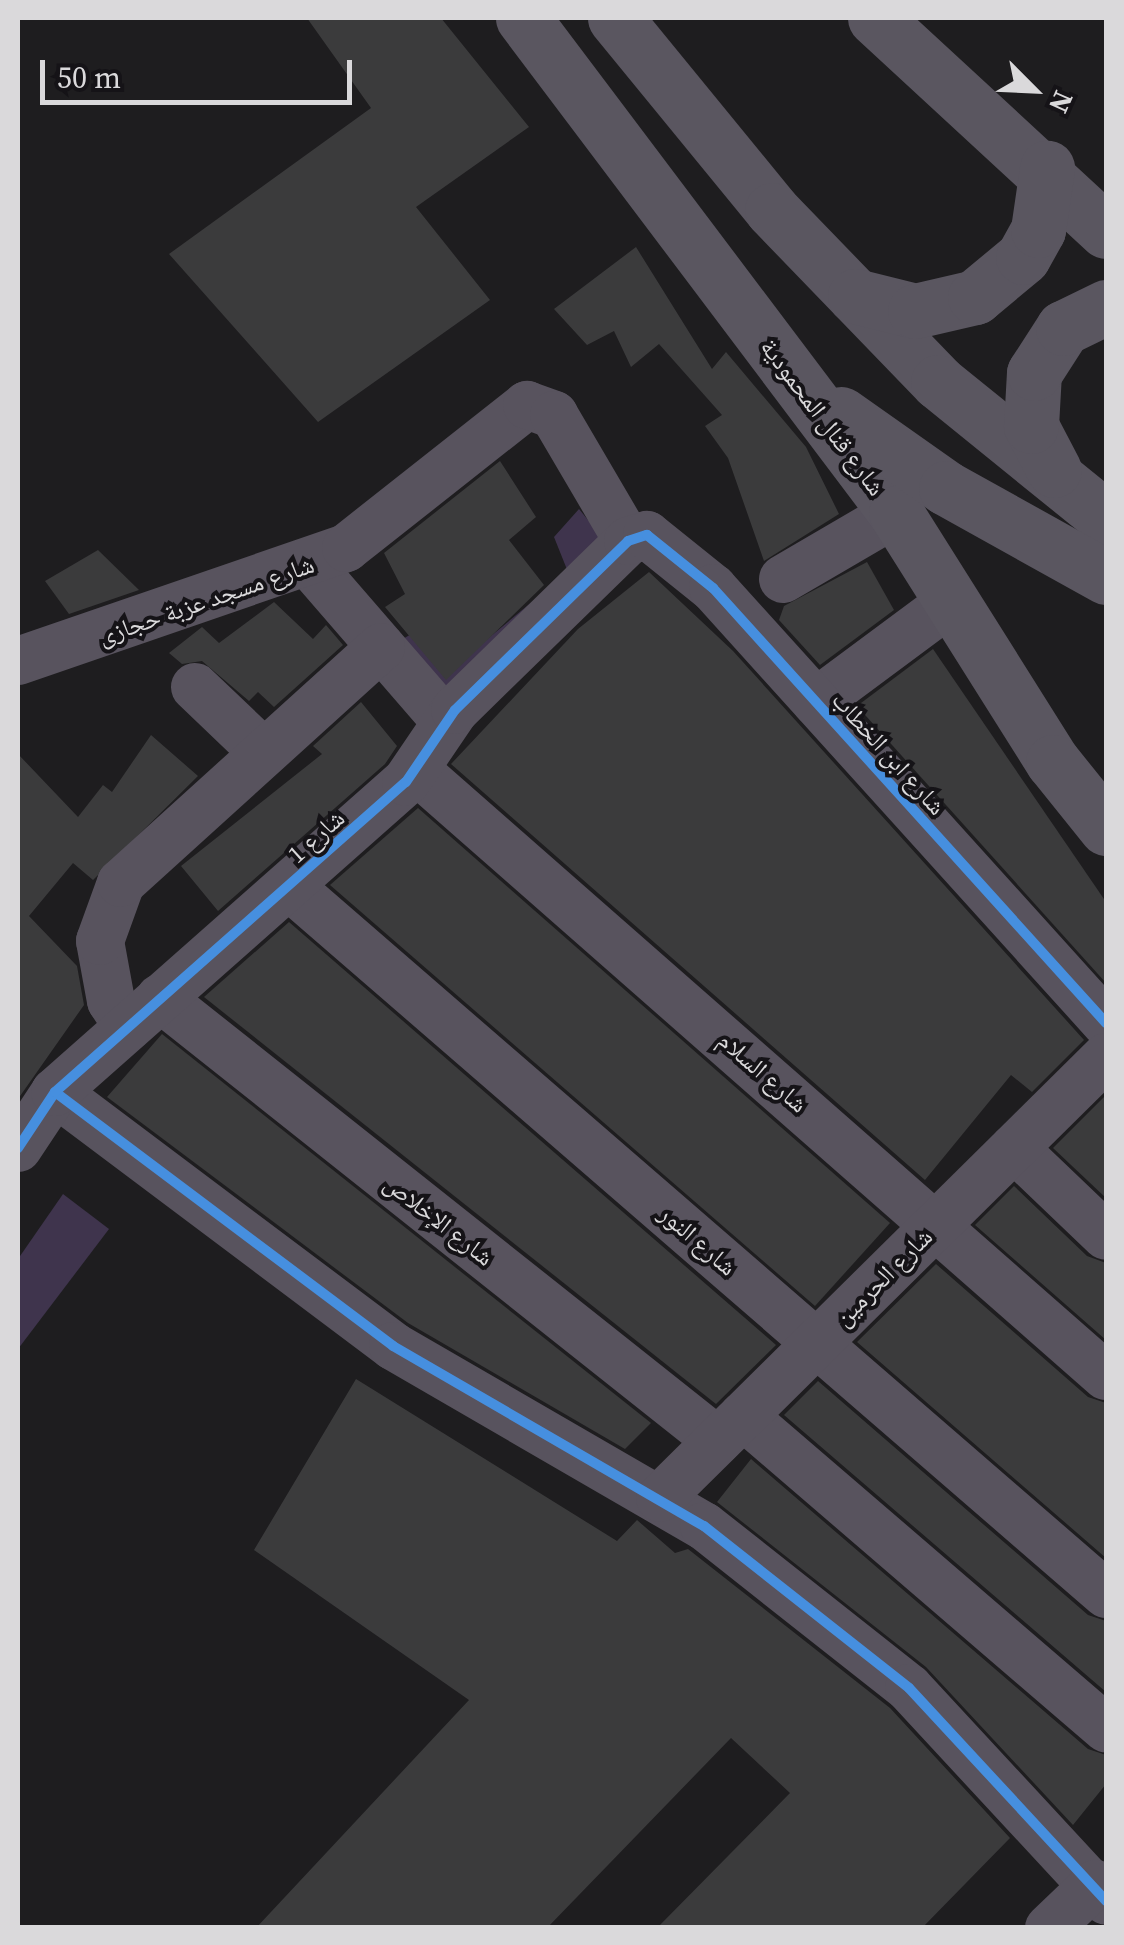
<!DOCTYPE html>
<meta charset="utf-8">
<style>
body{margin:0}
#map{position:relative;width:1124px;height:1945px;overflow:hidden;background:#1e1d1f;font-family:"Source Serif 4","Noto Naskh Arabic",serif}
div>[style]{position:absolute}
.green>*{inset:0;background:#3f344d}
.building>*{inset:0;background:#3b3b3c}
.minor>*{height:48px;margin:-24px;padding:0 24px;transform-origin:24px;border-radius:24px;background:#58535e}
.secondary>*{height:55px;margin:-27.5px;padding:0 27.5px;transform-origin:27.5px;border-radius:27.5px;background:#5a5660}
.cycleway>*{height:10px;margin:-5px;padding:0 5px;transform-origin:5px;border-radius:5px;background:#468fdf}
span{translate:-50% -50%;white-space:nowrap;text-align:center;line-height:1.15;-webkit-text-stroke:8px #151317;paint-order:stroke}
.street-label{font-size:25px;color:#dad9db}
.frame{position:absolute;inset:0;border:20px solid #dad9db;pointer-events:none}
.north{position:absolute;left:984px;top:40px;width:100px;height:100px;-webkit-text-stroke:8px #151317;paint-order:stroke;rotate:114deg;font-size:28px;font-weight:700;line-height:40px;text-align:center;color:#dad9db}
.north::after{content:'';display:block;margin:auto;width:35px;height:45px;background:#dad9db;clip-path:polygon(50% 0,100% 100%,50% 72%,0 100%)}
.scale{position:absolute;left:40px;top:60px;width:312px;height:45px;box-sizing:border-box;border:5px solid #dad9db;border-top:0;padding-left:12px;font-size:30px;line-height:35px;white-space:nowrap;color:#dad9db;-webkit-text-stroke:8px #151317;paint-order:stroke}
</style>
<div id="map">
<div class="green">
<i style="clip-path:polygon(579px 509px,610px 547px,444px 705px,392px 645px,415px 632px,450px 670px,568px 572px,554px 537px)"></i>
<i style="clip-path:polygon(63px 1194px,109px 1229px,18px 1349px,18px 1259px)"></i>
</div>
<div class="building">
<i style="clip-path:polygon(307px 18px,441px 18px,529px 127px,416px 207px,490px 300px,318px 422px,169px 254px,371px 108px)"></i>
<i style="clip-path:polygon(636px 247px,712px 369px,726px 352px,806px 447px,839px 514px,764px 561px,728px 458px,705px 426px,722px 415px,659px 344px,631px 367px,614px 331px,587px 345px,554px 309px)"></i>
<i style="clip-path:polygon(500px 461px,536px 517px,509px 540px,544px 585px,446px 680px,385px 607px,405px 594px,384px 553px)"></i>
<i style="clip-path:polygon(98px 550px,139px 590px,69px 614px,45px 581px)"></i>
<i style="clip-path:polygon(867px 562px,894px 610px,820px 665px,779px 620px,784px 606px)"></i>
<i style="clip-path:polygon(649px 572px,733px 651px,1084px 1040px,1032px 1092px,1011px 1075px,925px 1180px,451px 764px,578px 629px)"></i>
<i style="clip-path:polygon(274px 602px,313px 639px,326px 625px,343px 645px,274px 707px,258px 692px,249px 701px,202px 661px,182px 664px,169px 653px,202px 627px,219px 643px)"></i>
<i style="clip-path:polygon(933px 649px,1106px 902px,1106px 983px,857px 706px)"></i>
<i style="clip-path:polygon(361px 702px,397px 746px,385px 764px,218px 911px,181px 866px,322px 754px,313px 746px)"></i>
<i style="clip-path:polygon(151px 735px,198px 776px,93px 880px,73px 863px,29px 916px,77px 966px,84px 1005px,18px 1099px,18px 754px,78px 817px,103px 785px,112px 792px)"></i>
<i style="clip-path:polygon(418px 808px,890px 1223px,815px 1306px,330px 885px)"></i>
<i style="clip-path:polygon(289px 922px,776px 1345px,716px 1404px,204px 997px)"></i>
<i style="clip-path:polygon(162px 1034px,651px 1423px,625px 1449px,408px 1323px,107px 1097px)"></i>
<i style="clip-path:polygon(1106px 1095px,1106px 1198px,1053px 1148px)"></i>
<i style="clip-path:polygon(1014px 1186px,1087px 1256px,1106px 1263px,1106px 1340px,975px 1225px)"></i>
<i style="clip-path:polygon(936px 1264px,1088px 1397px,1106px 1403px,1106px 1558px,857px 1342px)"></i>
<i style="clip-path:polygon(356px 1379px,617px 1541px,637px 1520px,675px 1553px,688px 1549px,890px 1708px,1010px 1838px,922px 1928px,657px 1928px,790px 1793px,731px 1738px,547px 1928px,256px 1928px,469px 1700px,254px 1550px)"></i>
<i style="clip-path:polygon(818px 1381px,1088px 1615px,1106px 1621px,1106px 1692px,784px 1415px)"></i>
<i style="clip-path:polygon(751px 1459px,1088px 1749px,1106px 1755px,1106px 1784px,1073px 1825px,926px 1667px,717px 1502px)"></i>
</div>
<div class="minor">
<i style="left:311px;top:566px;width:206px;rotate:49.1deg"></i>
<i style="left:783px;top:579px;width:131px;rotate:-30.3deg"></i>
<i style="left:18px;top:661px;width:347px;rotate:-19deg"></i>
<i style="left:346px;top:548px;width:231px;rotate:-38.3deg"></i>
<i style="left:527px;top:405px;width:29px;rotate:20deg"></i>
<i style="left:554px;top:415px;width:146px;rotate:59.6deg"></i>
<i style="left:195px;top:687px;width:94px;rotate:43.7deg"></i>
<i style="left:816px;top:702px;width:169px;rotate:-36.6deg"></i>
<i style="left:417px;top:771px;width:917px;rotate:41.29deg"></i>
<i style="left:289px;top:886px;width:1081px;rotate:40.91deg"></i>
<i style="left:160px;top:998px;width:712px;rotate:38.45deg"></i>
<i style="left:128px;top:1027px;width:31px;rotate:-123deg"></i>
<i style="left:111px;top:1001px;width:61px;rotate:-100.4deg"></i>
<i style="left:100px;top:941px;width:62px;rotate:-70.1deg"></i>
<i style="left:121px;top:883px;width:351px;rotate:-42.2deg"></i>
<i style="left:55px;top:1092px;width:423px;rotate:36.9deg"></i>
<i style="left:393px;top:1346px;width:359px;rotate:30.1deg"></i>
<i style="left:704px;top:1526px;width:261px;rotate:38.3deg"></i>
<i style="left:909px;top:1688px;width:290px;rotate:47.2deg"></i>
<i style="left:18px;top:1148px;width:67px;rotate:-56.5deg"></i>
<i style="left:55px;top:1092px;width:468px;rotate:-41.5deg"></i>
<i style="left:406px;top:782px;width:87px;rotate:-55.8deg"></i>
<i style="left:455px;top:710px;width:242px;rotate:-44.3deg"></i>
<i style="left:628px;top:541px;width:20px;rotate:-18deg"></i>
<i style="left:647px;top:535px;width:85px;rotate:38.8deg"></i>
<i style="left:713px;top:588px;width:586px;rotate:47.9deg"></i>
<i style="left:1014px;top:1148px;width:127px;rotate:43.7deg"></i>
<i style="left:743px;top:1416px;width:479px;rotate:40.7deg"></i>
<i style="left:660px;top:1498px;width:627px;rotate:-44.68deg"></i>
<i style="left:1049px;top:1928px;width:64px;rotate:-43.7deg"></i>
</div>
<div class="secondary">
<i style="left:523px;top:18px;width:620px;rotate:53deg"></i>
<i style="left:896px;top:513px;width:294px;rotate:57.8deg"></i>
<i style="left:1053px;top:762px;width:85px;rotate:51.2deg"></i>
<i style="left:615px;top:18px;width:248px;rotate:50.7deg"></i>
<i style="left:772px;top:210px;width:239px;rotate:46deg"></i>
<i style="left:938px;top:382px;width:216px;rotate:39deg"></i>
<i style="left:875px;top:18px;width:314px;rotate:42.7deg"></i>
<i style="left:855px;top:296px;width:62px;rotate:14deg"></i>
<i style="left:915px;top:311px;width:62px;rotate:-13.1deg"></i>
<i style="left:975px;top:297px;width:62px;rotate:-39.8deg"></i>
<i style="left:1023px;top:257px;width:31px;rotate:-61deg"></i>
<i style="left:1038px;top:230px;width:63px;rotate:-81.7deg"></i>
<i style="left:841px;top:414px;width:128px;rotate:35.2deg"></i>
<i style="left:946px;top:488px;width:183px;rotate:29.1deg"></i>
<i style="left:1054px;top:470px;width:50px;rotate:-117.6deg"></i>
<i style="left:1031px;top:426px;width:53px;rotate:-86.8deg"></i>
<i style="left:1034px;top:373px;width:54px;rotate:-57.2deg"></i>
<i style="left:1063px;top:328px;width:48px;rotate:-26deg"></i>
</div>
<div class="cycleway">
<i style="left:55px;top:1092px;width:423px;rotate:36.9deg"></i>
<i style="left:393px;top:1346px;width:359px;rotate:30.1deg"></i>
<i style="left:704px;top:1526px;width:261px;rotate:38.3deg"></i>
<i style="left:909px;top:1688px;width:290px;rotate:47.2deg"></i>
<i style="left:18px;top:1148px;width:67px;rotate:-56.5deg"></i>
<i style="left:55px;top:1092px;width:468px;rotate:-41.5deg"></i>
<i style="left:406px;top:782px;width:87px;rotate:-55.8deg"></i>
<i style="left:455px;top:710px;width:242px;rotate:-44.3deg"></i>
<i style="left:628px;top:541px;width:20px;rotate:-18deg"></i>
<i style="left:647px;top:535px;width:85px;rotate:38.8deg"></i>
<i style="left:713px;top:588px;width:586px;rotate:47.9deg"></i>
</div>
<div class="street-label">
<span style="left:823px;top:417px;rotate:53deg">شارع قنال المحمودية</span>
<span style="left:206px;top:600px;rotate:-19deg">شارع مسجد عزبة حجازى</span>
<span style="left:889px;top:753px;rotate:48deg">شارع ابن الخطاب</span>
<span style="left:316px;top:836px;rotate:-42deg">شارع 1</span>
<span style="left:763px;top:1072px;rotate:41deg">شارع السلام</span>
<span style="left:439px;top:1220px;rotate:38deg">شارع الإخلاص</span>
<span style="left:698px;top:1240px;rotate:41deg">شارع النور</span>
<span style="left:883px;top:1277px;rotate:-45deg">شارع الحرمين</span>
</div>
<div class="frame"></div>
<div class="north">N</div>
<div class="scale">50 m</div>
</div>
